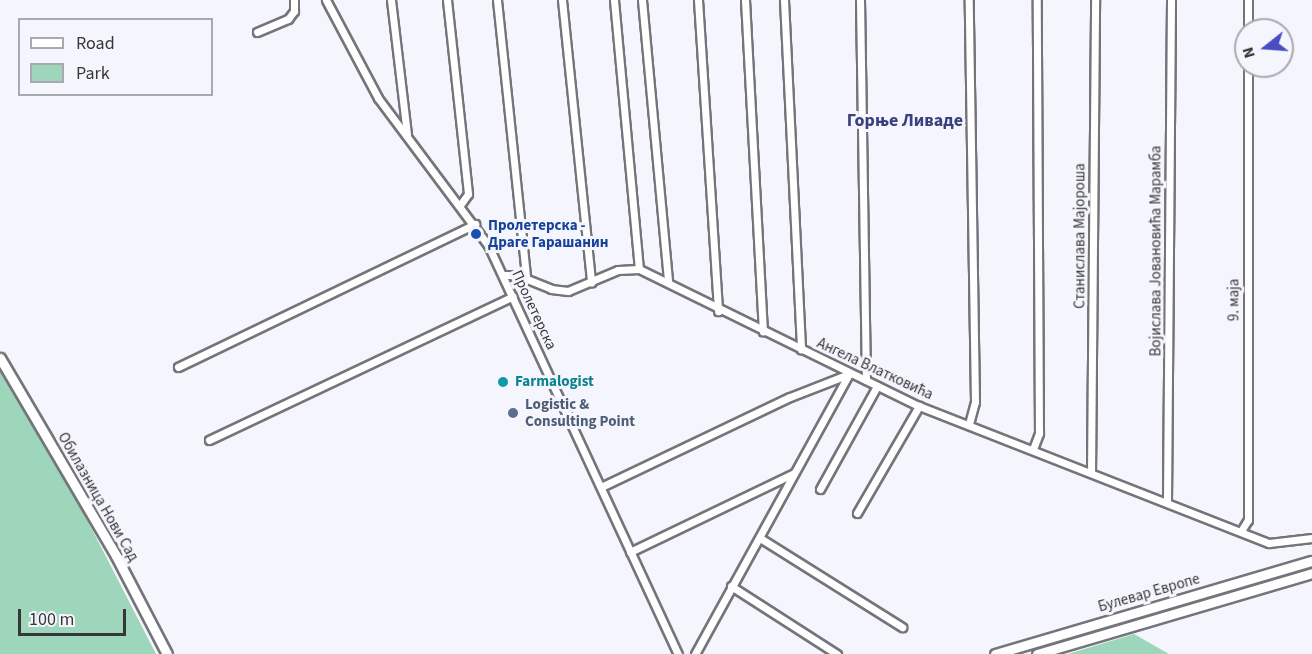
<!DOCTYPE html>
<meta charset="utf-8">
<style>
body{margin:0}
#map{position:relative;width:1312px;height:654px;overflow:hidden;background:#f5f5fd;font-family:"Source Sans 3",sans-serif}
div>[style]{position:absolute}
.green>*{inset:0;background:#9dd6ba}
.roads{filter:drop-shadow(2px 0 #74747b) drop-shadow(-2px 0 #74747b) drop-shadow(0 2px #74747b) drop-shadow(0 -2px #74747b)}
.minor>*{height:7px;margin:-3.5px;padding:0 3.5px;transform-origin:3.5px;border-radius:3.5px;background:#fff}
.major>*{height:9px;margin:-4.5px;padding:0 4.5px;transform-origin:4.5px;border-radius:4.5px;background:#fff}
.dots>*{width:16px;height:16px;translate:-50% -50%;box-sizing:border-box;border:3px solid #f5f5fd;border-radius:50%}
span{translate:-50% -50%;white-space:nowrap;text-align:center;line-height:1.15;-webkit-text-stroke:6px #f5f5fd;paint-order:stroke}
.transit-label{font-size:15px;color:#164399;font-weight:700}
.left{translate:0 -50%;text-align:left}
.street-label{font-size:15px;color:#37373a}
.culture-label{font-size:15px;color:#0d838f;font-weight:700}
.service-label{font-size:15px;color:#4e5e75;font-weight:700}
.quarter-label{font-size:18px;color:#3a417d;font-weight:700}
.legend{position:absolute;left:18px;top:18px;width:195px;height:78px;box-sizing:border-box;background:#f5f5fd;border:2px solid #a9a9af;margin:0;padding:8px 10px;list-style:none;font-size:18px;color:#37373a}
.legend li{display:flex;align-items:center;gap:12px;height:30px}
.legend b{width:30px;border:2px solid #a9a9af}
.north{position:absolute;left:1234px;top:18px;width:60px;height:60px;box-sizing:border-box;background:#f5f5fd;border:2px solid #a9a9af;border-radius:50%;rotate:253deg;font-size:16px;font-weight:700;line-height:24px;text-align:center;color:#37373a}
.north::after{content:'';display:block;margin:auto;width:21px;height:27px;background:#484dc3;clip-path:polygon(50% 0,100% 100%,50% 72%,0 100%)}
.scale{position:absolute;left:18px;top:609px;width:108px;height:27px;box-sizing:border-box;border:3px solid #37373a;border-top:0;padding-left:8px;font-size:18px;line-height:21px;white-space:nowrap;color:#37373a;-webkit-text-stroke:4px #f5f5fd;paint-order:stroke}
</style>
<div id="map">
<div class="green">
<i style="clip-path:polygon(0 370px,81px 508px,156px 654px,0 654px)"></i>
<i style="clip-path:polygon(1134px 634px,1169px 654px,1068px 654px)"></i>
</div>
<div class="roads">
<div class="minor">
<i style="left:326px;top:0;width:111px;rotate:62deg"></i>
<i style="left:378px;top:98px;width:184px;rotate:53.2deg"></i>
<i style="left:488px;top:245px;width:451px;rotate:65.1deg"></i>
<i style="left:391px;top:0;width:135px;rotate:83.2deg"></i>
<i style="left:447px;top:0;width:195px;rotate:83.8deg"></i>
<i style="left:468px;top:194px;width:14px;rotate:126deg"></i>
<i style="left:497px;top:0;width:280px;rotate:84deg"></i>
<i style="left:562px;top:0;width:284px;rotate:84.1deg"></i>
<i style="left:614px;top:0;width:270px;rotate:84.7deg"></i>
<i style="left:642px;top:0;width:283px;rotate:84.7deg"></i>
<i style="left:698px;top:0;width:312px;rotate:86.3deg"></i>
<i style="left:745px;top:0;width:332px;rotate:86.9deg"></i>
<i style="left:784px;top:0;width:350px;rotate:87.2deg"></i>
<i style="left:860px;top:0;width:380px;rotate:89.1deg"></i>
<i style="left:1248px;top:30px;width:30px;rotate:-90deg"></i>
<i style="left:257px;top:32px;width:34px;rotate:-23deg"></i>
<i style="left:288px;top:19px;width:10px;rotate:-53deg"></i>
<i style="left:294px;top:11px;width:11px;rotate:-90deg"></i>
<i style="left:503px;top:275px;width:14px"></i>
<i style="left:517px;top:275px;width:37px;rotate:22deg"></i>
<i style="left:551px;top:289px;width:17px;rotate:7deg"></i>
<i style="left:568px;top:291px;width:54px;rotate:-22.8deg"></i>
<i style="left:618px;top:270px;width:21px;rotate:-3deg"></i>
<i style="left:639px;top:269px;width:312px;rotate:26.1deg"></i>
<i style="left:919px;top:406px;width:376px;rotate:21.4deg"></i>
<i style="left:1269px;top:543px;width:43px;rotate:-6.6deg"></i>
<i style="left:178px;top:367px;width:330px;rotate:-25.7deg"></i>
<i style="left:969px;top:424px;width:23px;rotate:-75deg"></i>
<i style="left:975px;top:402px;width:402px;rotate:-90.9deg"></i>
<i style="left:209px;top:440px;width:336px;rotate:-25.3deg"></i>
<i style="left:1033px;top:449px;width:17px;rotate:-69deg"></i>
<i style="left:1039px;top:433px;width:433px;rotate:-90.3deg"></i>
<i style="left:1091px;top:472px;width:472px;rotate:-89.5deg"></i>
<i style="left:601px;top:487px;width:209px;rotate:-25.5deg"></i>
<i style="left:790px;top:397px;width:63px;rotate:-21.3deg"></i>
<i style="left:820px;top:489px;width:118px;rotate:-61deg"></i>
<i style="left:1167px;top:501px;width:501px;rotate:-89.54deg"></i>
<i style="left:857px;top:513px;width:124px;rotate:-59.9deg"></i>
<i style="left:1241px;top:531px;width:13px;rotate:-58deg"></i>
<i style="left:1248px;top:520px;width:454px;rotate:-90deg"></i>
<i style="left:760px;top:538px;width:168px;rotate:32.1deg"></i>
<i style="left:630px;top:552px;width:182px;rotate:-25.7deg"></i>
<i style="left:731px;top:586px;width:126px;rotate:32.7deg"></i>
<i style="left:695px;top:654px;width:320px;rotate:-61.2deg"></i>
</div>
<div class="major">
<i style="left:0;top:358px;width:229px;rotate:59.6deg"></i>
<i style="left:116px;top:556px;width:110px;rotate:62.5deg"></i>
<i style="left:995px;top:654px;width:330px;rotate:-16.4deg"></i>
<i style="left:1037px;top:654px;width:287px;rotate:-16.4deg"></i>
</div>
</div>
<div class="dots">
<i style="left:476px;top:234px;background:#1a4fb4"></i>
<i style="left:503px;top:382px;background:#0f9aa8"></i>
<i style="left:513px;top:413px;background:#5c6f8a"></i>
</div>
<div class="transit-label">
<span class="left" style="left:488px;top:234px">Пролетерска -<br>Драге Гарашанин</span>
</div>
<div class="street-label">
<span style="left:1080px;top:236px;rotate:-90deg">Станислава Мајороша</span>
<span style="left:1156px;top:251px;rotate:-90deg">Војислава Јовановића Марамба</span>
<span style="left:1234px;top:300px;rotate:-90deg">9. маја</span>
<span style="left:534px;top:310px;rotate:65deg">Пролетерска</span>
<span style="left:875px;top:369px;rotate:25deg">Ангела Влатковића</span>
<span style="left:98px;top:497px;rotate:60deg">Обилазница Нови Сад</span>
<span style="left:1149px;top:593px;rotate:-16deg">Булевар Европе</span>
</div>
<div class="culture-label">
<span class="left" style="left:515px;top:382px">Farmalogist</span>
</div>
<div class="service-label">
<span class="left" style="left:525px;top:413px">Logistic &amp;<br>Consulting Point</span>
</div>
<div class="quarter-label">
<span style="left:905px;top:121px">Горње Ливаде</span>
</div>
<ul class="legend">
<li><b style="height:8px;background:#fff"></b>Road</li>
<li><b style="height:16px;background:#9dd6ba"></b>Park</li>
</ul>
<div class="north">N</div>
<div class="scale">100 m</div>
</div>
